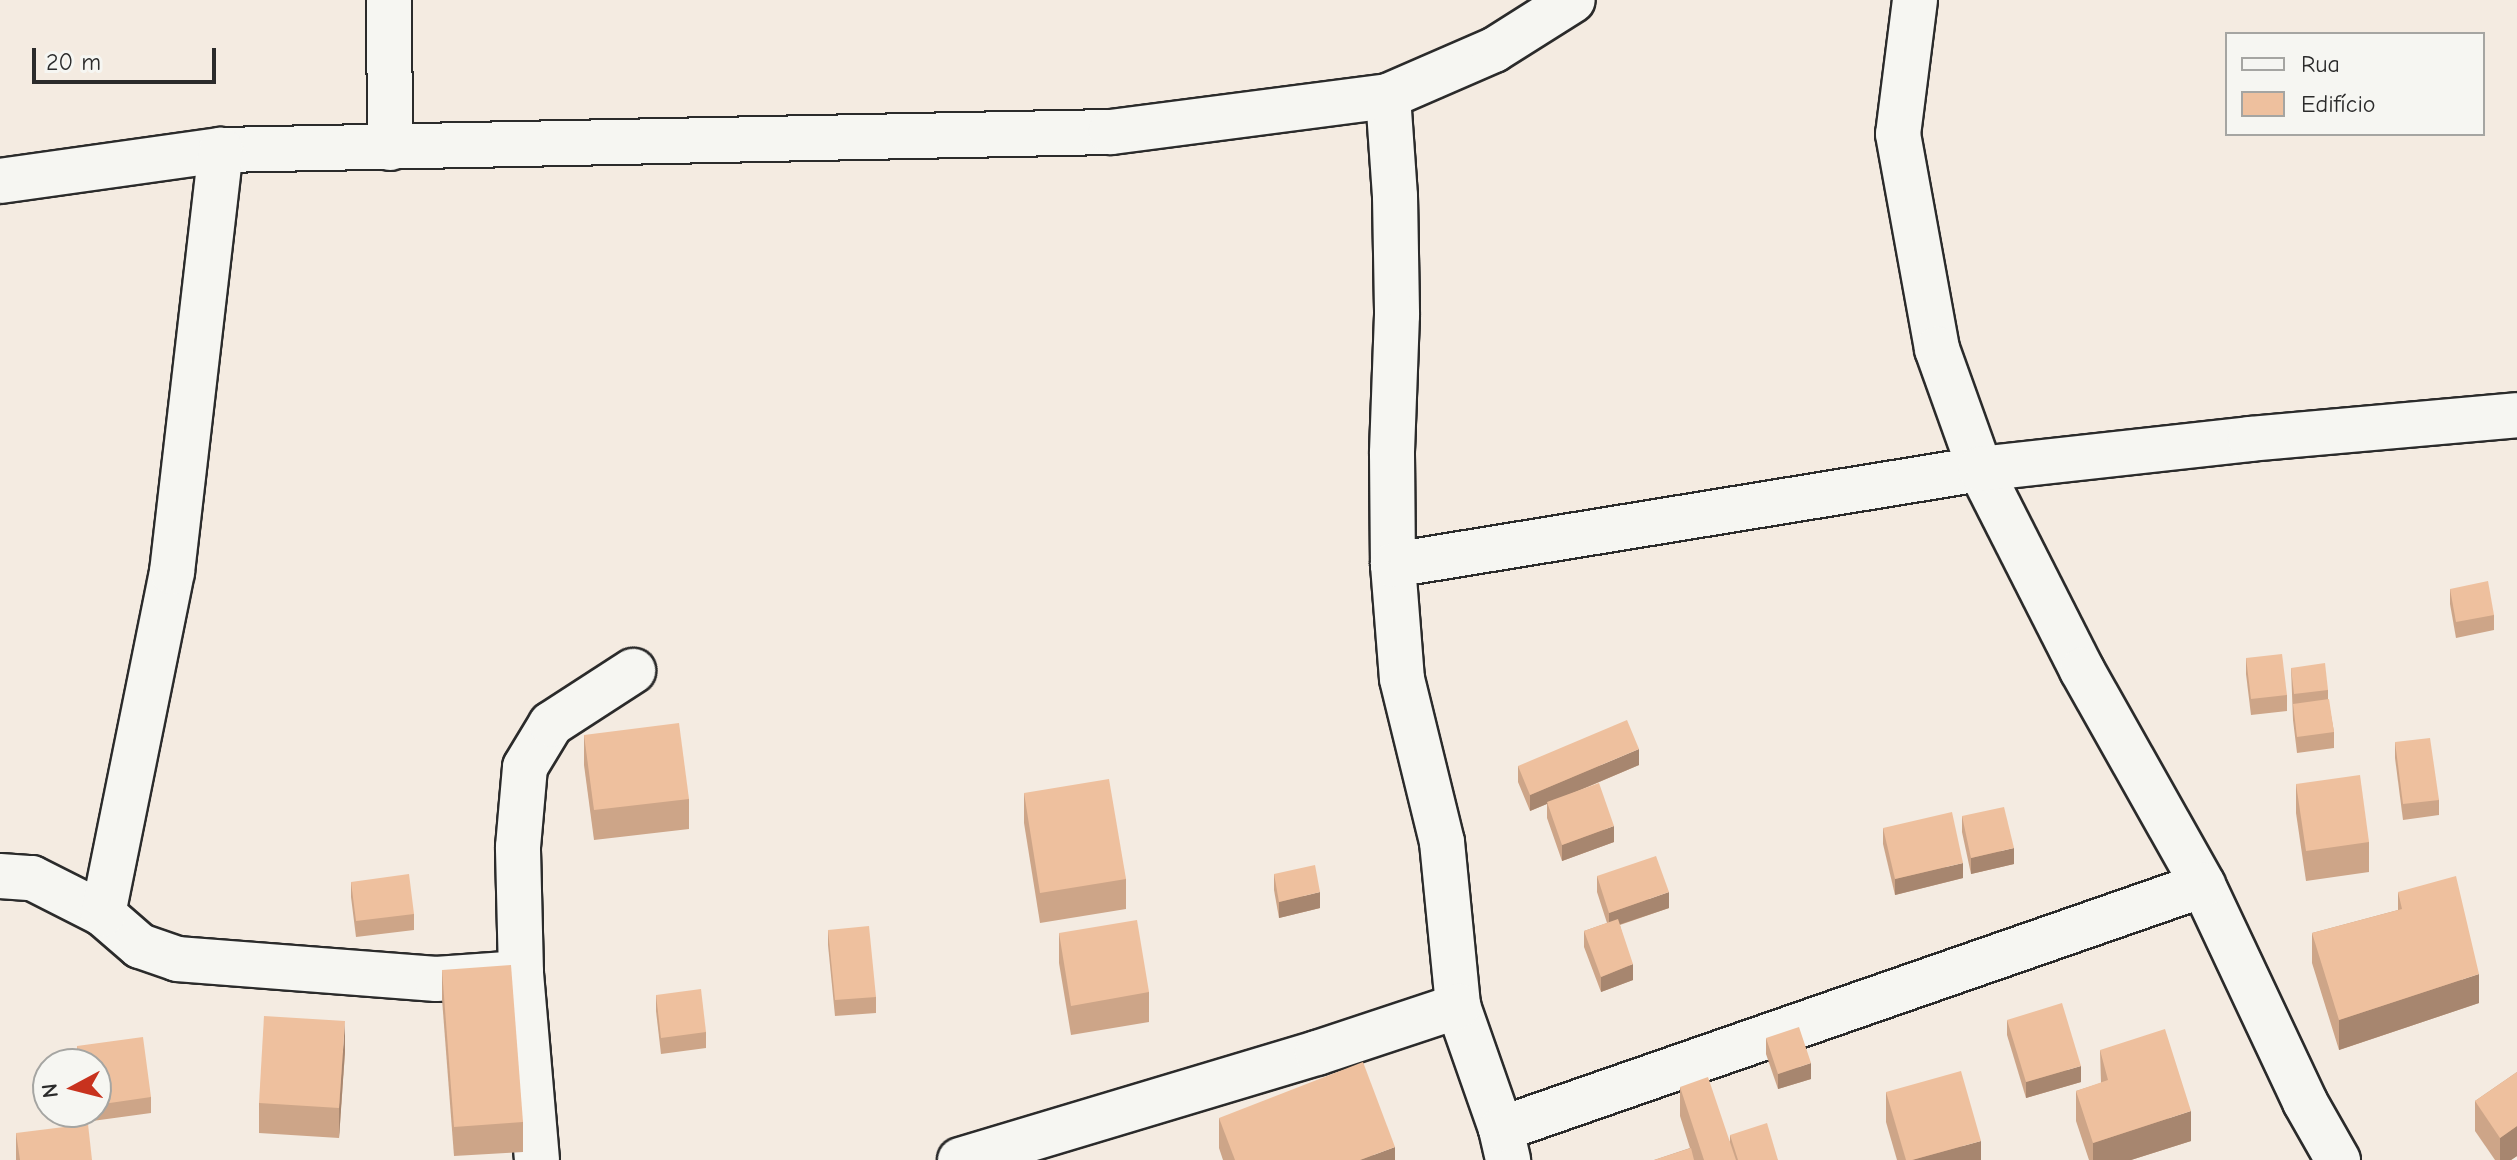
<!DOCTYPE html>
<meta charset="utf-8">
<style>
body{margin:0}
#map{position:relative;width:2517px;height:1160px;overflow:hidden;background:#f4ebe1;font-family:"Comic Neue",sans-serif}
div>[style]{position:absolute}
.roads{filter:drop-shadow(2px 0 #2b2b2b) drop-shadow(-2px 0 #2b2b2b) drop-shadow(0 2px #2b2b2b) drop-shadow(0 -2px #2b2b2b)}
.street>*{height:44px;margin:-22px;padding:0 22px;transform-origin:22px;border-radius:22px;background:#f6f6f2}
.wall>*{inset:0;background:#cda588}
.shaded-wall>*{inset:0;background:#a7866f}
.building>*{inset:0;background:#eec09e}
span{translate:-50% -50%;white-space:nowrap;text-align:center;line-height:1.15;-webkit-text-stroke:6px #f6f6f2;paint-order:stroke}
.legend{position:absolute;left:2225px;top:32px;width:260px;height:104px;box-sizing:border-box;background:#f6f6f2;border:2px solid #a5a5a2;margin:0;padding:10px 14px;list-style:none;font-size:24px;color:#2b2b2b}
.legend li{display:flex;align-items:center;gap:16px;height:40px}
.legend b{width:40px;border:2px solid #a5a5a2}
.north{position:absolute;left:32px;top:1048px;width:80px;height:80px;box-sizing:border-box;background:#f6f6f2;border:2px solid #a5a5a2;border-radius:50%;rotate:263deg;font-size:22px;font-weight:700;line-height:32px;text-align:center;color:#2b2b2b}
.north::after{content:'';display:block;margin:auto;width:28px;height:36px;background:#c8321e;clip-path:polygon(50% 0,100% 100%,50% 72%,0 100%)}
.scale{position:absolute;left:32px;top:48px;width:184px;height:36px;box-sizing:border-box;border:4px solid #2b2b2b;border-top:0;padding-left:10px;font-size:24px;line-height:28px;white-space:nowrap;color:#2b2b2b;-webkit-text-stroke:6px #f6f6f2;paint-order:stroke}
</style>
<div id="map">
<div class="roads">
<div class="street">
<i style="left:389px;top:0;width:148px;rotate:89.6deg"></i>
<i style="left:1915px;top:0;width:135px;rotate:97.2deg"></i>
<i style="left:1898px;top:134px;width:219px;rotate:79.7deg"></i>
<i style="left:1937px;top:349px;width:127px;rotate:70.3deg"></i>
<i style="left:1980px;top:469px;width:225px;rotate:63.1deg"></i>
<i style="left:2082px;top:670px;width:247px;rotate:60.6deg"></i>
<i style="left:2203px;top:885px;width:240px;rotate:64.8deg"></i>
<i style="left:2305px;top:1102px;width:67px;rotate:60.4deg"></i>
<i style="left:1388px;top:96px;width:100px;rotate:86deg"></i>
<i style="left:1395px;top:196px;width:119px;rotate:89deg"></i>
<i style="left:1397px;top:315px;width:139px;rotate:92.1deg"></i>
<i style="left:1392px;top:454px;width:111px;rotate:89.5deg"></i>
<i style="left:1393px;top:565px;width:114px;rotate:85.5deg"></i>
<i style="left:1402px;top:679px;width:168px;rotate:76.2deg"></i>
<i style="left:1442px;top:842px;width:165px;rotate:84.4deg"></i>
<i style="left:1458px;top:1006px;width:130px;rotate:70.7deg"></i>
<i style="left:1501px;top:1129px;width:32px;rotate:77deg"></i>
<i style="left:0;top:181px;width:223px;rotate:-8deg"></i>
<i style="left:221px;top:150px;width:890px;rotate:-1.16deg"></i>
<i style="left:1111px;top:132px;width:279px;rotate:-7.4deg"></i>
<i style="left:1388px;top:96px;width:116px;rotate:-23.5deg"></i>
<i style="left:1494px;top:50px;width:93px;rotate:-32.3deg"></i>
<i style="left:1393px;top:565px;width:595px;rotate:-9.29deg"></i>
<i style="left:1980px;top:469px;width:272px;rotate:-6.3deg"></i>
<i style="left:2250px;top:439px;width:268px;rotate:-5.1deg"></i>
<i style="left:0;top:876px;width:32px;rotate:4deg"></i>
<i style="left:32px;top:878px;width:80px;rotate:26.9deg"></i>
<i style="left:103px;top:914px;width:49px;rotate:40.9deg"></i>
<i style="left:140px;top:946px;width:39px;rotate:19deg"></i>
<i style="left:177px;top:959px;width:260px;rotate:4.4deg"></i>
<i style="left:436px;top:979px;width:85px;rotate:-4deg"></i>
<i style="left:103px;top:914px;width:349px;rotate:-78.6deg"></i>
<i style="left:172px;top:572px;width:425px;rotate:-83.4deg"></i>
<i style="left:1501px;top:1129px;width:743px;rotate:-19.17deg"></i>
<i style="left:537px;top:1160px;width:188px;rotate:-94.9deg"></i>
<i style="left:521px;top:973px;width:126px;rotate:-91.4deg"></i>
<i style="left:518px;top:847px;width:80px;rotate:-85deg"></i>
<i style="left:525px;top:767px;width:50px;rotate:-58.8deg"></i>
<i style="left:551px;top:724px;width:98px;rotate:-32.9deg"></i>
<i style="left:960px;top:1160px;width:373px;rotate:-16.7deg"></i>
<i style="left:1317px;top:1053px;width:149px;rotate:-18.4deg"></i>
</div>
</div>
<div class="wall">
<i style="clip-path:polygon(2450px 589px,2494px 615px,2494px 630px,2456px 638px,2450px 604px)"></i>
<i style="clip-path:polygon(2246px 658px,2287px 695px,2287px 711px,2251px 715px,2246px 674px)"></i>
<i style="clip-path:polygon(2291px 668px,2328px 690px,2328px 699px,2334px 732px,2334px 748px,2297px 753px,2293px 720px)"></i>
<i style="clip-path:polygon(584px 735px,689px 799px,689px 829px,594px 840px,584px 765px)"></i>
<i style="clip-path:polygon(2395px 742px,2439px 800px,2439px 815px,2403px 820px,2395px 758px)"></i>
<i style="clip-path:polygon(1639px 765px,1576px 792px,1614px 842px,1562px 861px,1547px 818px,1547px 804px,1530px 811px,1518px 782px,1518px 766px)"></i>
<i style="clip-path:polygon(2296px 784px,2369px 842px,2369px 872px,2306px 881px,2296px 813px)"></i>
<i style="clip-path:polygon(1024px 793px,1126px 879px,1126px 909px,1040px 923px,1024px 823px)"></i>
<i style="clip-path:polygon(1962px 816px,2014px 864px,1971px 874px,1962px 832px)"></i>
<i style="clip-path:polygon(1883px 828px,1963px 878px,1895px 895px,1883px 844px)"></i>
<i style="clip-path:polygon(1274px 874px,1320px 908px,1279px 918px,1274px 890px)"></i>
<i style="clip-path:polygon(1597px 876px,1669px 908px,1620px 925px,1633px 980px,1601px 992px,1584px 947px,1584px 931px,1607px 923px,1597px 892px)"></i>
<i style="clip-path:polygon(351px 882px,414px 914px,414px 930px,356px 937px,351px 897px)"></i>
<i style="clip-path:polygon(2398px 892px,2479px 1003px,2339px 1050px,2312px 963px,2312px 933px,2398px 910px)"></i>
<i style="clip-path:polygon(828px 930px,876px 997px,876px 1013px,835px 1016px,828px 945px)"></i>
<i style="clip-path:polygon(1059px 933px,1149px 992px,1149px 1022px,1071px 1035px,1059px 963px)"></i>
<i style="clip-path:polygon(442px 970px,523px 1122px,523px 1152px,454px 1156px,442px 999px)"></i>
<i style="clip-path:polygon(656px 995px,706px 1032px,706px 1048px,661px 1054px,656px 1011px)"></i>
<i style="clip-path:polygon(2007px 1020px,2081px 1082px,2026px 1098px,2007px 1035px)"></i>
<i style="clip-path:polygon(1766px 1038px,1811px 1079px,1778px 1089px,1766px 1054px)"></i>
<i style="clip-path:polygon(77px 1046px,151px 1097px,151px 1113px,85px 1122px,84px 1112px,96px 1112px,96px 1064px,77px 1064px)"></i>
<i style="clip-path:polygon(2100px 1050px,2191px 1141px,2131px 1160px,2089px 1160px,2076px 1121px,2076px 1091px,2101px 1083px)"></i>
<i style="clip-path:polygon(345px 1051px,339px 1138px,259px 1133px,259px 1103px)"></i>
<i style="clip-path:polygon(2517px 1072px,2517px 1156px,2511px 1160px,2495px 1160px,2475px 1131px,2475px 1101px)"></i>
<i style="clip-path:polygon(1680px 1087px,1730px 1142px,1730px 1135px,1778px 1160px,1654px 1160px,1690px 1148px,1680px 1116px)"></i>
<i style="clip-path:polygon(1886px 1092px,1981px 1160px,1897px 1160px,1886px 1122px)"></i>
<i style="clip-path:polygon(1219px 1118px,1395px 1160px,1223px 1160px,1219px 1148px)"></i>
<i style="clip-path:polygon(16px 1133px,92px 1160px,16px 1160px)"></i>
</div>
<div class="shaded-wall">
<i style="clip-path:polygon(1639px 749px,1639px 765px,1530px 811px,1530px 795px)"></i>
<i style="clip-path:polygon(1614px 826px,1614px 842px,1562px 861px,1562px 845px)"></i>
<i style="clip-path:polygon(2014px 848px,2014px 864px,1971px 874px,1971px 858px)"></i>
<i style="clip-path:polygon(1963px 863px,1963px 878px,1895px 895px,1895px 879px)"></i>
<i style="clip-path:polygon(1320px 892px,1320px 908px,1279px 918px,1279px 902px)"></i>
<i style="clip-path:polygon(1669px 892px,1669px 908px,1609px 928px,1609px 913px)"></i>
<i style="clip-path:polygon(1633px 964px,1633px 980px,1601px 992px,1601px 977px)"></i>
<i style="clip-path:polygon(2479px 974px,2479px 1003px,2339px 1050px,2339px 1020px)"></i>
<i style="clip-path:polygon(345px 1021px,345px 1051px,339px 1138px,339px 1108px)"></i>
<i style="clip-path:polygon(1811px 1063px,1811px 1079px,1778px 1089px,1778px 1074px)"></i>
<i style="clip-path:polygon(2081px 1066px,2081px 1082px,2026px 1098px,2026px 1082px)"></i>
<i style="clip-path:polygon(2191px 1111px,2191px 1141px,2131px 1160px,2093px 1160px,2093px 1143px)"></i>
<i style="clip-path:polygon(2517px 1126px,2517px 1156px,2511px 1160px,2500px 1160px,2500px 1138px)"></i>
<i style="clip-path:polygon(1981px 1141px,1981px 1160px,1912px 1160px)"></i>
<i style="clip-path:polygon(1395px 1147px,1395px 1160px,1360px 1160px)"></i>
</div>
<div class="building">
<i style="clip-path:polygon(2488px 581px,2494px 615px,2456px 622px,2450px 589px)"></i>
<i style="clip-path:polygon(2282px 654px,2287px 695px,2251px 699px,2246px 658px)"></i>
<i style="clip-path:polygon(2325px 663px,2328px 690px,2294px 694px,2291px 668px)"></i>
<i style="clip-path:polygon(2329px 699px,2334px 732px,2297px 737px,2293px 704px)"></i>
<i style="clip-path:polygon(1627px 720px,1639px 749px,1530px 795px,1518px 766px)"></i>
<i style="clip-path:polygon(679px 723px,689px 799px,594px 810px,584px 735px)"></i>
<i style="clip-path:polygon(2430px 738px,2439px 800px,2403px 804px,2395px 742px)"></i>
<i style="clip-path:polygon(2360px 775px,2369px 842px,2306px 851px,2296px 784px)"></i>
<i style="clip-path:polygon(1109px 779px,1126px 879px,1040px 893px,1024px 793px)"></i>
<i style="clip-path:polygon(1599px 783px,1614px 826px,1562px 845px,1547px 802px)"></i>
<i style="clip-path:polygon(2004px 807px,2014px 848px,1971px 858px,1962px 816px)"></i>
<i style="clip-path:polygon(1952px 812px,1963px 863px,1895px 879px,1883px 828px)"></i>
<i style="clip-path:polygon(1656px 856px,1669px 892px,1609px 913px,1597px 876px)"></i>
<i style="clip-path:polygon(1315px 865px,1320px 892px,1279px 902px,1274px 874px)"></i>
<i style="clip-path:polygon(409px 874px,414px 914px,356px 921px,351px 882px)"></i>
<i style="clip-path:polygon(2456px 876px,2479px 974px,2339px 1020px,2312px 933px,2402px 909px,2398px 892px)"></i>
<i style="clip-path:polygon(1618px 919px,1633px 964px,1601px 977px,1584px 931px)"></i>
<i style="clip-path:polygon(1137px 920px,1149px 992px,1071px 1006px,1059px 933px)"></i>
<i style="clip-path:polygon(869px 926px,876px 997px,835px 1000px,828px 930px)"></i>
<i style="clip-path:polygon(511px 965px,523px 1122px,454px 1127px,442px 970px)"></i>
<i style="clip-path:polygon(701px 989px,706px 1032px,661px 1038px,656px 995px)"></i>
<i style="clip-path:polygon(2062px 1003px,2081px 1066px,2026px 1082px,2007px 1020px)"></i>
<i style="clip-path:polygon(264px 1016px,345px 1021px,339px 1108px,259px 1103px)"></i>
<i style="clip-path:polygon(1799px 1027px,1811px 1063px,1778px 1074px,1766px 1038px)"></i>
<i style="clip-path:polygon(2165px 1029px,2191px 1111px,2093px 1143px,2076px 1091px,2108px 1080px,2100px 1050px)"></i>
<i style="clip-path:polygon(143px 1037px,151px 1097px,96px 1105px,96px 1064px,79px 1064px,77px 1046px)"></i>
<i style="clip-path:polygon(1363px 1062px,1395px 1147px,1360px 1160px,1235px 1160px,1219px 1118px)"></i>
<i style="clip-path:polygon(1961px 1071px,1981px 1141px,1912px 1160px,1906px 1160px,1886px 1092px)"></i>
<i style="clip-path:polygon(2517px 1072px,2517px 1126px,2500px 1138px,2475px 1101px)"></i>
<i style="clip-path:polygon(1708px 1077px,1736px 1160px,1704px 1160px,1680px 1087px)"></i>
<i style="clip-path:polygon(1767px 1123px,1778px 1160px,1738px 1160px,1730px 1135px)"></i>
<i style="clip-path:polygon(88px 1124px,92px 1160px,20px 1160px,16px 1133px)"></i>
<i style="clip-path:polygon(1691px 1148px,1694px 1160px,1654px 1160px)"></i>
</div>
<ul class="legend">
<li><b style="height:10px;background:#f6f6f2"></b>Rua</li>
<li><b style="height:22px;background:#eec09e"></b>Edifício</li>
</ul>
<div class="north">N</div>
<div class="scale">20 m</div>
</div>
